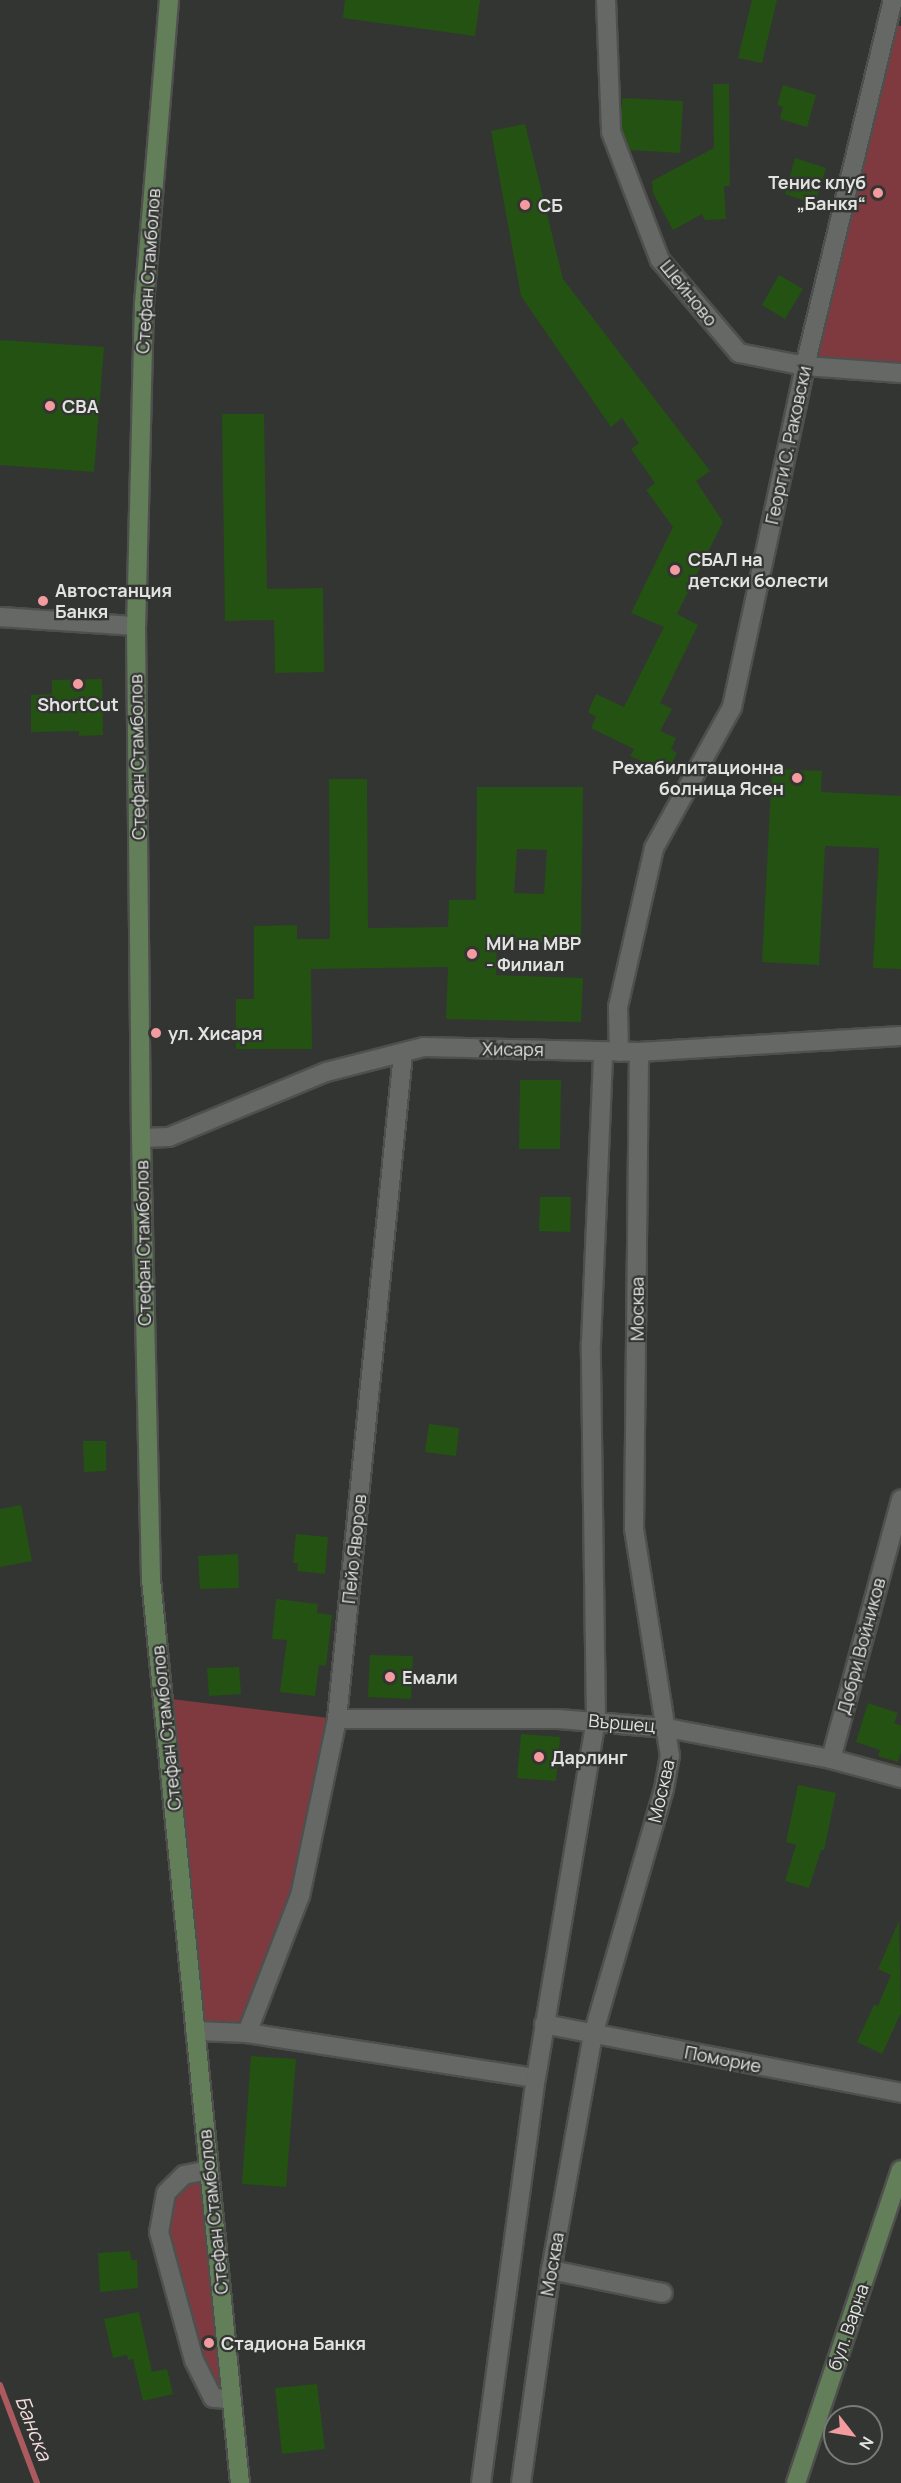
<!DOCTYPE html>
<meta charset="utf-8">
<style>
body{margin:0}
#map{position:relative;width:901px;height:2483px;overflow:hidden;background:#333532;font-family:Manrope,sans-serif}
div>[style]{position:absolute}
.green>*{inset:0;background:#7f3a40}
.stream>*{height:6px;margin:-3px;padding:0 3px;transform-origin:3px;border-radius:3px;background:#ab5a5f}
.building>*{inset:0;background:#245213}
.roads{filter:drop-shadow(2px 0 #4f504e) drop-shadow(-2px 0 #4f504e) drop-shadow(0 2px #4f504e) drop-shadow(0 -2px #4f504e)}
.street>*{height:18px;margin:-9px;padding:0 9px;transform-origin:9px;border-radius:9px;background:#656865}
.secondary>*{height:18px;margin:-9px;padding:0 9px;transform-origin:9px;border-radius:9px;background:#637f5a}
.dots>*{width:16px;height:16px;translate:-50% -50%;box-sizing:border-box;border:3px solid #333532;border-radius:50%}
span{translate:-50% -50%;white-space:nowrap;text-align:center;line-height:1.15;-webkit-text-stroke:4.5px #333532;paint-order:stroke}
.poi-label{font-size:18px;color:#e2e3e1;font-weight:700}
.right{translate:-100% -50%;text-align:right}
.left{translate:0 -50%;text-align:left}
.street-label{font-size:18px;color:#e2e3e1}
.water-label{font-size:20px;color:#f4dcdc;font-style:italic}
.north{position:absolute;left:823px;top:2405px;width:60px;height:60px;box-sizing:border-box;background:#333532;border:2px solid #797b78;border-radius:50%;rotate:121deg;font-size:16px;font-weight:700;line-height:24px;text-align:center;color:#e2e3e1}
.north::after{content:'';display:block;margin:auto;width:21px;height:27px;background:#f49b9f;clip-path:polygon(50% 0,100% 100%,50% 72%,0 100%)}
</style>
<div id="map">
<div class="green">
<i style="clip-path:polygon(896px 25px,901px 26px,901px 367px,815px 360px)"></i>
<i style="clip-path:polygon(163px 1698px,337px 1719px,300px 1896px,247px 2033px,195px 2031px)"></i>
<i style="clip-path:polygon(209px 2170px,232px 2399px,213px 2398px,159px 2232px,166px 2193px)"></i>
</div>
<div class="stream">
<i style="left:0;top:2385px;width:105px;rotate:69.3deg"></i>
</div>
<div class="building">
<i style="clip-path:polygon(345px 0,480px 0,475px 36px,343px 18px)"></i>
<i style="clip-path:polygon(752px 0,777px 0,762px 63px,738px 58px)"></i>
<i style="clip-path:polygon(713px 84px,729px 84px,730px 186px,724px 186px,726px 219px,705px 220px,702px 214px,673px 230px,653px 193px,652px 181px,714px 148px)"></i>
<i style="clip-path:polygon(783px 85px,816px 95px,807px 127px,780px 119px,783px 107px,777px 105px)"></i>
<i style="clip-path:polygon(622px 98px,683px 101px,680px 153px,630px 150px,622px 130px)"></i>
<i style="clip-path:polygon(525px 124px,563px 279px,710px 471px,696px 481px,723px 522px,677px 614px,698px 625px,660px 703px,672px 709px,660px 731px,676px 738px,671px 749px,677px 753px,667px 772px,630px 756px,634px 749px,591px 728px,596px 717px,588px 712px,596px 694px,624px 707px,664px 627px,631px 613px,673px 527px,646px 490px,655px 483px,631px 449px,639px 443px,622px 418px,611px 427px,521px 296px,491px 131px)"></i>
<i style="clip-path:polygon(795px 158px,826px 168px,815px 204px,785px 194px)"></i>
<i style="clip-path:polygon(779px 275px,803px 289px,785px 319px,762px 305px)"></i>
<i style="clip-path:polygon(0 340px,104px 347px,94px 472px,0 465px)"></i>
<i style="clip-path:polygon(222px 414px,264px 414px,267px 589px,323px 588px,324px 672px,275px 673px,274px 620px,225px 621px)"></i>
<i style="clip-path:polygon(102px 679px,103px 735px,79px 736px,79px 731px,31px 732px,31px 695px,52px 694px,52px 680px)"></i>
<i style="clip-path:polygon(772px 769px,822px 771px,821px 792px,901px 796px,901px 969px,873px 968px,879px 848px,825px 846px,819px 965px,762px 962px)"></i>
<i style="clip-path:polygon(evenodd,329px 779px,367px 779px,368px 928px,448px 927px,449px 900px,476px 900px,477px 787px,583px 787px,581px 942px,497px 941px,496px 975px,583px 978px,581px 1022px,446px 1019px,448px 967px,311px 969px,312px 1049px,236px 1049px,236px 999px,254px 999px,254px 926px,297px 925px,297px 939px,330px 939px,329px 779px,517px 849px,547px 850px,544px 894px,514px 893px,517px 849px)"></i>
<i style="clip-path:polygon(520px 1080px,561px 1080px,560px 1149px,519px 1149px)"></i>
<i style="clip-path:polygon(540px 1197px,571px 1197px,570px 1232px,539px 1231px)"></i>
<i style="clip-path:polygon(429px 1424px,459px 1428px,456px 1456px,425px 1452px)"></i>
<i style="clip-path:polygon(83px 1441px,106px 1441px,106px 1471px,84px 1472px)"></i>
<i style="clip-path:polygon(21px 1505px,32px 1561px,0 1567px,0 1509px)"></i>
<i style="clip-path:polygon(296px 1534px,328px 1537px,325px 1574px,297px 1571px,298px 1563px,293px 1563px)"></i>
<i style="clip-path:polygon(238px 1554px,239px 1588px,200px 1589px,198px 1556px)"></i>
<i style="clip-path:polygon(276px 1599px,318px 1604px,317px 1613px,332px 1615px,326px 1666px,319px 1665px,315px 1696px,280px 1692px,287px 1640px,272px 1639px)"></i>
<i style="clip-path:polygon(370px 1655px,413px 1656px,411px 1699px,368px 1697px)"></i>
<i style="clip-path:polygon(239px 1667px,241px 1694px,209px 1696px,207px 1668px)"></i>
<i style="clip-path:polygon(868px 1703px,898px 1713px,894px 1723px,901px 1726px,901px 1752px,898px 1762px,878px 1756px,880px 1750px,856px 1742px)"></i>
<i style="clip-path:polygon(521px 1734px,560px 1737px,556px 1781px,517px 1778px)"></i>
<i style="clip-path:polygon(798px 1785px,836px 1793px,824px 1850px,821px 1850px,809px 1888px,785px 1881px,796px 1845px,786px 1842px)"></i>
<i style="clip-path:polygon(899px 1921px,901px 2013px,882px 2054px,857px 2042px,874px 2005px,878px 2006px,891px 1975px,878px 1969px)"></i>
<i style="clip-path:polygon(251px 2056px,296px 2059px,286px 2187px,242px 2184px)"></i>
<i style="clip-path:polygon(130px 2251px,131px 2260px,137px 2260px,138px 2288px,100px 2292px,98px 2253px)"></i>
<i style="clip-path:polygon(139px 2312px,152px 2372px,167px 2369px,173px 2394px,143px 2401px,133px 2359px,128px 2360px,127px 2355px,113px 2358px,104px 2319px)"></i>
<i style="clip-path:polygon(317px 2384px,325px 2449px,282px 2454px,275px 2388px)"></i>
</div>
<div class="roads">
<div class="street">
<i style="left:606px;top:0;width:132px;rotate:87.8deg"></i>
<i style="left:611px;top:132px;width:137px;rotate:69.1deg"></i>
<i style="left:660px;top:260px;width:122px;rotate:49.7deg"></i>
<i style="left:739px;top:353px;width:67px;rotate:11.1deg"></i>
<i style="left:805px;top:366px;width:96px;rotate:4.2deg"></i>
<i style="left:0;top:617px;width:136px;rotate:3.8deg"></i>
<i style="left:619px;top:1052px;width:45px;rotate:-91.3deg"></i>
<i style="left:618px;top:1007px;width:163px;rotate:-77.2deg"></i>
<i style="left:654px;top:848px;width:161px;rotate:-61deg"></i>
<i style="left:732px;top:707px;width:349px;rotate:-77.9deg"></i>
<i style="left:805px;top:366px;width:376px;rotate:-76.5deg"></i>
<i style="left:141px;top:1138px;width:28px;rotate:-2deg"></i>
<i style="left:169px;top:1137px;width:170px;rotate:-22.5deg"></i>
<i style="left:326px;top:1072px;width:101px;rotate:-14.3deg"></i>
<i style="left:424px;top:1047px;width:215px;rotate:1.3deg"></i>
<i style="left:639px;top:1052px;width:262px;rotate:-3.5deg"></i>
<i style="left:337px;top:1719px;width:222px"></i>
<i style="left:559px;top:1719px;width:108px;rotate:4.8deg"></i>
<i style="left:667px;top:1728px;width:167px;rotate:10.7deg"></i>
<i style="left:831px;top:1759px;width:73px;rotate:15.2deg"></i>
<i style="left:831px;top:1759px;width:269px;rotate:-74.9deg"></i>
<i style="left:544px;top:2024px;width:364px;rotate:10.9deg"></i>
<i style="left:195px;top:2031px;width:52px;rotate:2.2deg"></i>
<i style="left:247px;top:2033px;width:292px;rotate:8.9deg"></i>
<i style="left:247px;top:2033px;width:147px;rotate:-68.9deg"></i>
<i style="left:300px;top:1896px;width:181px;rotate:-78.2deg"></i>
<i style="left:337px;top:1719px;width:669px;rotate:-84.34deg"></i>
<i style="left:209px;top:2170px;width:25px;rotate:169deg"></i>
<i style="left:184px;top:2175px;width:25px;rotate:135deg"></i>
<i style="left:166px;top:2193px;width:40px;rotate:100deg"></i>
<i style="left:159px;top:2232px;width:133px;rotate:74.7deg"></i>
<i style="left:194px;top:2360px;width:42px;rotate:63.4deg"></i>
<i style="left:213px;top:2398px;width:19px;rotate:3deg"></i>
<i style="left:551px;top:2270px;width:114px;rotate:11.6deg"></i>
<i style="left:481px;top:2483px;width:409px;rotate:-82.3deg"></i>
<i style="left:536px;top:2078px;width:362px;rotate:-80.5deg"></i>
<i style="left:596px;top:1721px;width:378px;rotate:-90.8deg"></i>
<i style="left:591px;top:1343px;width:292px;rotate:-87.6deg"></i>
<i style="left:521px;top:2483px;width:215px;rotate:-82deg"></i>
<i style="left:551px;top:2270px;width:239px;rotate:-79.9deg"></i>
<i style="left:593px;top:2035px;width:256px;rotate:-73.9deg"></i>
<i style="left:664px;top:1789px;width:34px;rotate:-80deg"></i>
<i style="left:670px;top:1756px;width:230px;rotate:-99deg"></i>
<i style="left:634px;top:1529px;width:477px;rotate:-89.4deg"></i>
</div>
<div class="secondary">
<i style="left:169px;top:0;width:305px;rotate:94.7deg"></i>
<i style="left:144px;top:304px;width:322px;rotate:91.4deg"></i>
<i style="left:136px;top:626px;width:512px;rotate:89.44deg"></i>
<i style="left:141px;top:1138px;width:441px;rotate:88.7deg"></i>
<i style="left:151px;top:1579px;width:908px;rotate:84.38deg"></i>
<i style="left:796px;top:2483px;width:330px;rotate:-71.5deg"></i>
</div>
</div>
<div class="dots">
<i style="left:878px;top:193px;background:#f49b9f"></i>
<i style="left:525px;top:205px;background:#f49b9f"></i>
<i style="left:50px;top:406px;background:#f49b9f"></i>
<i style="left:675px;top:570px;background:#f49b9f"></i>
<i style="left:43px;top:601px;background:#f49b9f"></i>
<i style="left:78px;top:684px;background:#f49b9f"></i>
<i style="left:797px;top:778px;background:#f49b9f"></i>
<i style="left:472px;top:954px;background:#f49b9f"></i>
<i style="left:156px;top:1033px;background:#f49b9f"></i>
<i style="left:390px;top:1677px;background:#f49b9f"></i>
<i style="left:539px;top:1757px;background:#f49b9f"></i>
<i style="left:209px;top:2343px;background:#f49b9f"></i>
</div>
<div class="poi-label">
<span class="right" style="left:866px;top:193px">Тенис клуб<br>„Банкя“</span>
<span class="left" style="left:538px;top:205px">СБ</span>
<span class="left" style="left:62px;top:406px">CBA</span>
<span class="left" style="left:688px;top:570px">СБАЛ на<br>детски болести</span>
<span class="left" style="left:55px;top:601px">Автостанция<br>Банкя</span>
<span style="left:78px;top:704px">ShortCut</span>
<span class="right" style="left:784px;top:778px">Рехабилитационна<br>болница Ясен</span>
<span class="left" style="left:486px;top:954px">МИ на МВР<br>- Филиал</span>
<span class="left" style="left:168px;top:1033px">ул. Хисаря</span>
<span class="left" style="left:402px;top:1677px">Емали</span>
<span class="left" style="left:551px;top:1757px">Дарлинг</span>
<span class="left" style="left:221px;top:2343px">Стадиона Банкя</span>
</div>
<div class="street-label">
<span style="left:148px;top:271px;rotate:-86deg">Стефан Стамболов</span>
<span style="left:689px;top:293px;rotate:51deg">Шейново</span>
<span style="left:788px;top:445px;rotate:-78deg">Георги С. Раковски</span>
<span style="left:137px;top:757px;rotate:-91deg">Стефан Стамболов</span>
<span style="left:513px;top:1049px;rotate:1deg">Хисаря</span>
<span style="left:143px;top:1243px;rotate:-91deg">Стефан Стамболов</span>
<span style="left:637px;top:1309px;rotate:-90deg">Москва</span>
<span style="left:354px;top:1549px;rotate:-84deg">Пейо Яворов</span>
<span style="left:861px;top:1646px;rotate:-75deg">Добри Войников</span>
<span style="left:622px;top:1723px;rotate:5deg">Вършец</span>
<span style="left:166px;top:1728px;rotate:-96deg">Стефан Стамболов</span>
<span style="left:661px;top:1791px;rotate:-77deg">Москва</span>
<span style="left:723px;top:2059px;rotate:11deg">Поморие</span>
<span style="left:213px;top:2212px;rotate:-96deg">Стефан Стамболов</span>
<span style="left:552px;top:2264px;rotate:-80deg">Москва</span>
<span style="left:848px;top:2327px;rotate:-71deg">бул. Варна</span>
</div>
<div class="water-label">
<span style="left:34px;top:2428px;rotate:69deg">Банска</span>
</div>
<div class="north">N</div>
</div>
